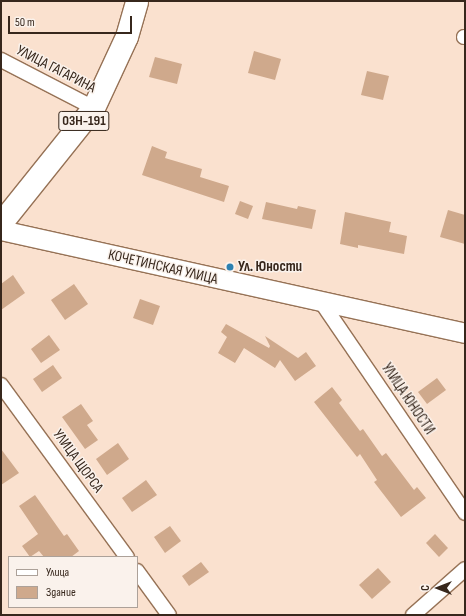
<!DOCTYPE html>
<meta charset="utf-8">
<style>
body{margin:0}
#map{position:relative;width:466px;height:616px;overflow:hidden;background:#fae1cf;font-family:"Sofia Sans Condensed",sans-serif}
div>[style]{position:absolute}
.building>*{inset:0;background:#cfa98c}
.roads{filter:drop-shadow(1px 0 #967256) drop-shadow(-1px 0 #967256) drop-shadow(0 1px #967256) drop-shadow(0 -1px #967256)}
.minor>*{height:14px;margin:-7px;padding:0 7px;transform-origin:7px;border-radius:7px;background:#fff}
.secondary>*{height:19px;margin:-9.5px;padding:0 9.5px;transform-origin:9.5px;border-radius:9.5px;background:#fff}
.primary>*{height:22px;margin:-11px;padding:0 11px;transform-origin:11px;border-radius:11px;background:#fff}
.dots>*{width:11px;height:11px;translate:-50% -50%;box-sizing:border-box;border:2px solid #faf2ec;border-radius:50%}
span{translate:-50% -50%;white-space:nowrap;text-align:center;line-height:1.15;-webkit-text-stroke:3px #faf2ec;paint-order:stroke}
.shield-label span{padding:1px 3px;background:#faf2ec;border:1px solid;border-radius:3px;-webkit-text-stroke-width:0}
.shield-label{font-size:14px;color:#37271c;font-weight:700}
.street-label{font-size:15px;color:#37271c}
.poi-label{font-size:15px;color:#37271c;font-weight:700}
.left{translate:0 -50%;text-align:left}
.frame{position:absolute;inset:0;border:2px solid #37271c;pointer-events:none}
.legend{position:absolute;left:8px;top:556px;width:130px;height:52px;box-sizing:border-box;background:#faf2ec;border:1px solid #aca199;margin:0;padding:5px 7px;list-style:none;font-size:12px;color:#37271c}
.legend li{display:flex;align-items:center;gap:8px;height:20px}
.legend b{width:20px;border:1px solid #aca199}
.north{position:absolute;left:418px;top:568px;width:40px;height:40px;-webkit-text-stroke:3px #faf2ec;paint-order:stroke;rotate:270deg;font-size:11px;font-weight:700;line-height:16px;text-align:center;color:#37271c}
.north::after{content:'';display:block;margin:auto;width:14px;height:18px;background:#37271c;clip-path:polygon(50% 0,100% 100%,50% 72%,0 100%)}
.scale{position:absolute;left:8px;top:16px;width:124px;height:18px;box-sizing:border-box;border:2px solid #37271c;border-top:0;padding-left:5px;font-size:12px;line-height:14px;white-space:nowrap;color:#37271c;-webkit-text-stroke:3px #faf2ec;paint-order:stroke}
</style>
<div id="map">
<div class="building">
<i style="clip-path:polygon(254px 51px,281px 59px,275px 80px,248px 73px)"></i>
<i style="clip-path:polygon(155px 57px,182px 64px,177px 84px,149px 77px)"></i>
<i style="clip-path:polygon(367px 71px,389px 76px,383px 100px,361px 95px)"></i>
<i style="clip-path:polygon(152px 146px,167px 152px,165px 158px,202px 169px,200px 177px,229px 186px,224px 202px,142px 175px)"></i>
<i style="clip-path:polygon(240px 201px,253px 206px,248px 219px,235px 214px)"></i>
<i style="clip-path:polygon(266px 202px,297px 209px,298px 206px,316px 210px,312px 229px,262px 219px)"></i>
<i style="clip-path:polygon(448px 210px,465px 215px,465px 244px,440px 237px)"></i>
<i style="clip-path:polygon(345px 212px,391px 222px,389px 232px,407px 236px,404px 254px,358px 245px,358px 248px,340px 244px)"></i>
<i style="clip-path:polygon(13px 275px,25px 293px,1px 310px,1px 284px)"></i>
<i style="clip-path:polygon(74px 284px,88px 304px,65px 320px,51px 300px)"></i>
<i style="clip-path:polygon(140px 299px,160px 306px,153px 325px,133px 318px)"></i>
<i style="clip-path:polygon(226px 324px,269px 348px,270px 346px,265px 336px,298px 358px,306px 352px,316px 366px,295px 381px,280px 360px,275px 368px,244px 348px,235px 363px,218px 353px,227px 337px,221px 332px)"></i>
<i style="clip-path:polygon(49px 335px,60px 350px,41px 363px,31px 349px)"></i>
<i style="clip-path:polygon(53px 365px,62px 378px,42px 392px,33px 379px)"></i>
<i style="clip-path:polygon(437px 378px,446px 390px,427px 404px,418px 392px)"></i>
<i style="clip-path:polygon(332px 387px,342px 400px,339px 403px,360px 431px,363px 429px,382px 456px,386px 453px,414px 490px,417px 487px,426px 498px,401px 517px,374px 482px,377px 480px,360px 454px,357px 457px,314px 402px)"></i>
<i style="clip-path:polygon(81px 404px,93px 421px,87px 425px,98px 440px,85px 449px,62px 417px)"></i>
<i style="clip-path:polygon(118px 443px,129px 459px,107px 475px,96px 459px)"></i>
<i style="clip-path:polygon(1px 449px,19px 473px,1px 485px)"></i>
<i style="clip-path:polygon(146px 480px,157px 495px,132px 512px,122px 498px)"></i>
<i style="clip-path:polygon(35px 495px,64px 536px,67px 534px,79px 551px,71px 557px,44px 557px,39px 551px,30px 557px,22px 546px,38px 534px,19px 506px)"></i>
<i style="clip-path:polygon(170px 526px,181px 541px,165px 553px,154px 537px)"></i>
<i style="clip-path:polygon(435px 534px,448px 548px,439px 557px,426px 543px)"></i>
<i style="clip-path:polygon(201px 562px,209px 572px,189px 586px,182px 576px)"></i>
<i style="clip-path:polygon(378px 568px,391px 582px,372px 599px,359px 585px)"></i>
</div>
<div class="roads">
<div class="minor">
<i style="left:464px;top:37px;width:1px"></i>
<i style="left:1px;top:60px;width:105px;rotate:27.3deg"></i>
<i style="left:322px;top:303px;width:254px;rotate:55.7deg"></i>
<i style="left:1px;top:385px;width:213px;rotate:53.8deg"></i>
<i style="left:137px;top:571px;width:54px;rotate:54deg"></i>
<i style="left:413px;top:615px;width:69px;rotate:-41.5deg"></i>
</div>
<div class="secondary">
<i style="left:1px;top:230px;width:475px;rotate:12.5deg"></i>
</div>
<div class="primary">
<i style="left:1px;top:224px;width:149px;rotate:-51.3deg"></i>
<i style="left:94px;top:108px;width:78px;rotate:-65.1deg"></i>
<i style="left:127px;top:37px;width:37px;rotate:-74deg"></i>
</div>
</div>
<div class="dots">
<i style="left:230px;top:267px;background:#2d81b1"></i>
</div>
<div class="shield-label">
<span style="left:84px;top:121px">03Н-191</span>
</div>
<div class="street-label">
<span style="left:56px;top:69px;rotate:27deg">УЛИЦА ГАГАРИНА</span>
<span style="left:163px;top:267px;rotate:13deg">КОЧЕТИНСКАЯ УЛИЦА</span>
<span style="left:408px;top:399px;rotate:56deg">УЛИЦА ЮНОСТИ</span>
<span style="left:78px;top:461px;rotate:54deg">УЛИЦА ЩОРСА</span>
</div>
<div class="poi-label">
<span class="left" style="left:238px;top:267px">Ул. Юности</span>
</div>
<div class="frame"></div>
<ul class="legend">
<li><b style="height:5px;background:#fff"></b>Улица</li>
<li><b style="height:11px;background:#cfa98c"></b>Здание</li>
</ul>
<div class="north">С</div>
<div class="scale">50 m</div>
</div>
